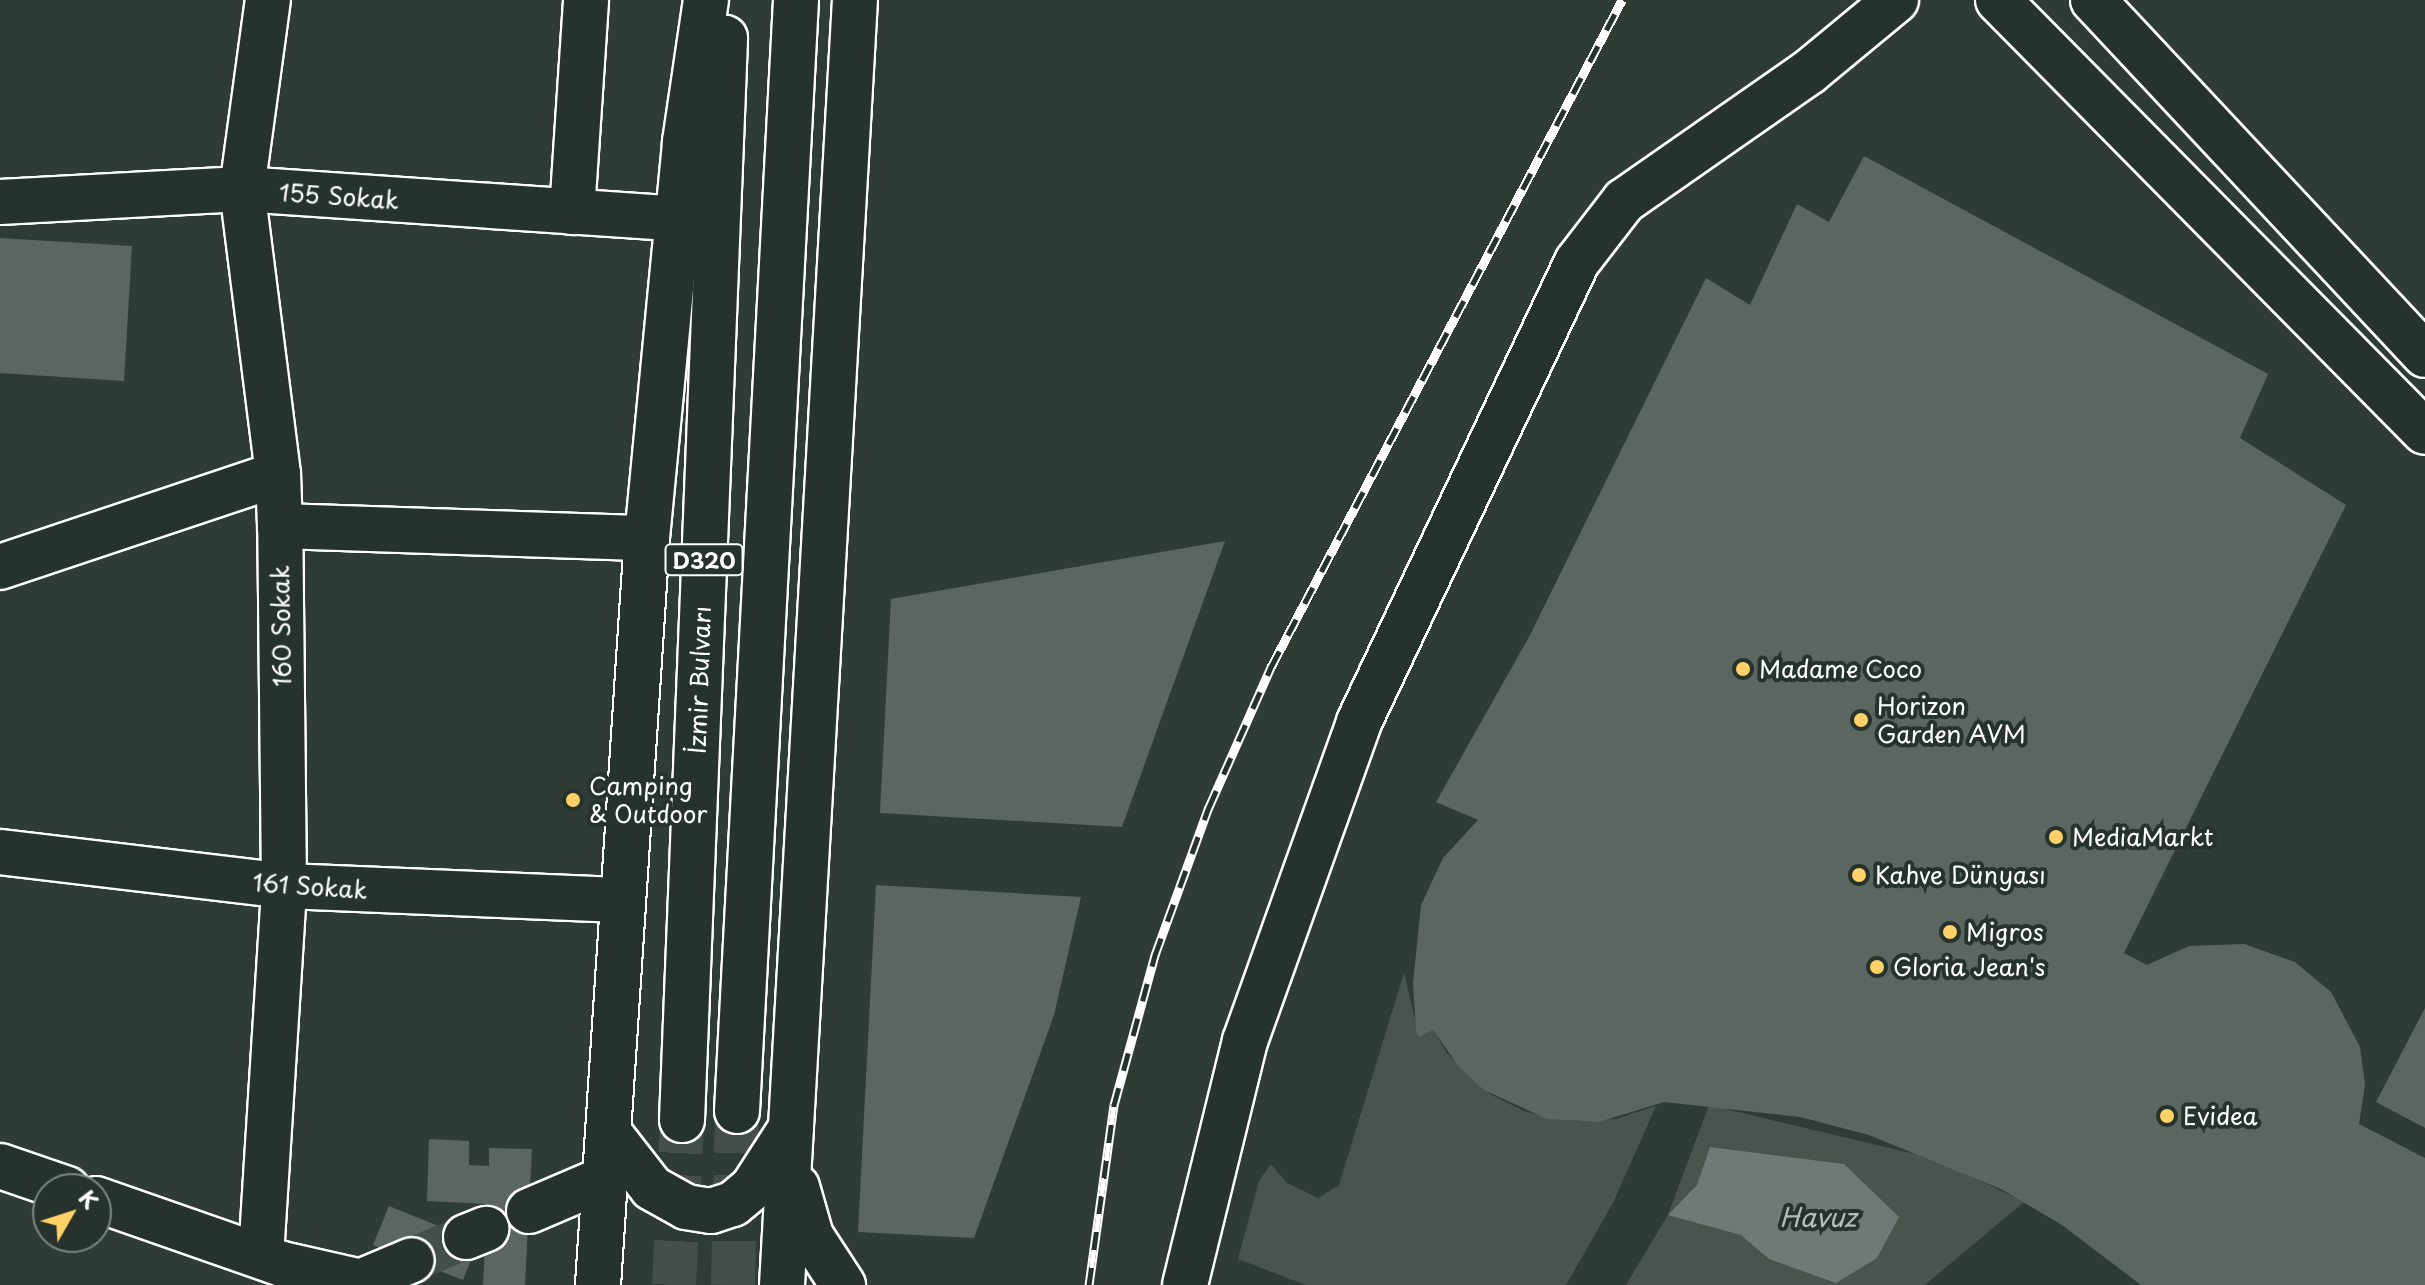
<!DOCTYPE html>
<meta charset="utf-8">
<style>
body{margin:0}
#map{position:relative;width:2425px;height:1285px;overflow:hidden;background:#2f3b35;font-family:"Playpen Sans",sans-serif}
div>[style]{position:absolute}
.green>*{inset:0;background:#4a544f}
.water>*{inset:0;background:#707975}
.building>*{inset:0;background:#5b6661}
.minor-tunnel>*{height:44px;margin-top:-22px;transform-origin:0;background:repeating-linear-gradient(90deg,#444f49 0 44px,transparent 0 66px)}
.major-tunnel>*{height:44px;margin-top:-22px;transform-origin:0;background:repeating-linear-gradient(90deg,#444f49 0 44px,transparent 0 66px)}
.roads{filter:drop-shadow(2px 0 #fff) drop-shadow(-2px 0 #fff) drop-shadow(0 2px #fff) drop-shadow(0 -2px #fff)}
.minor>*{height:44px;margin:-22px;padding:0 22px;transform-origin:22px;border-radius:22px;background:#26332d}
.major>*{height:44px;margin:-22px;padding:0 22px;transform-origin:22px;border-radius:22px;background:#26332d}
.rail>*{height:9px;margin-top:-4.5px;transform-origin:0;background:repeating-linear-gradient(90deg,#26332d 0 18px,#fff 0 36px);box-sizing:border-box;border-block:2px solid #fff}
.dots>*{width:22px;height:22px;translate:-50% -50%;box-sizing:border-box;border:4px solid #26332d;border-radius:50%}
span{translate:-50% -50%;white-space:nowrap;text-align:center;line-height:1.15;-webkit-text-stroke:8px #26332d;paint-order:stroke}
.shield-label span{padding:2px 6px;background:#26332d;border:2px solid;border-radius:6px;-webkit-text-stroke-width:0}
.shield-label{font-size:22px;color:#fff;font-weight:700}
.street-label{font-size:24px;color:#fff}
.poi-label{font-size:24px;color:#fff}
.left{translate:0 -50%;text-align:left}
.water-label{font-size:26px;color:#b8bcba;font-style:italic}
.north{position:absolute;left:32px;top:1173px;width:80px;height:80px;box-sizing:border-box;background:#26332d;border:2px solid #7d8581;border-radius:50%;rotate:51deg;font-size:22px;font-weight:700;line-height:32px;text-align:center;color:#fff}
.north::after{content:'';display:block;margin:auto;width:28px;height:36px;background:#ffd166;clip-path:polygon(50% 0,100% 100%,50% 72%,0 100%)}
</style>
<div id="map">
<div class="green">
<i style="clip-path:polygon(1404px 973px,1419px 1036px,1433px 1030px,1447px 1053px,1490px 1094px,1526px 1112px,1572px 1121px,1616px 1119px,1656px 1106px,1613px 1203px,1566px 1285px,1306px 1285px,1238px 1259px,1259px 1181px,1271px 1164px,1287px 1183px,1318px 1198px,1339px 1185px)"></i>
<i style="clip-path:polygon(1709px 1105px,1936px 1159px,2024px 1202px,1925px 1285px,1626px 1285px,1668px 1215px)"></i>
</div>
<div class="water">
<i style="clip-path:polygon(1710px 1147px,1844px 1164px,1899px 1217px,1877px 1258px,1836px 1283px,1769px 1259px,1741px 1235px,1668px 1215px,1697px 1185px)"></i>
</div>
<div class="building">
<i style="clip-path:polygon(1864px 156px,2268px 374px,2240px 438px,2346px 505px,2124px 953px,2147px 965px,2189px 946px,2244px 944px,2295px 962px,2331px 992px,2360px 1047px,2365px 1085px,2359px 1124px,2425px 1158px,2425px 1285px,2141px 1285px,2062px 1225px,2001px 1189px,1869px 1135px,1800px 1117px,1664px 1102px,1599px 1122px,1547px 1119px,1484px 1090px,1459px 1067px,1433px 1030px,1419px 1037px,1416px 1031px,1413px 983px,1421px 905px,1443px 858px,1478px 820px,1436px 802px,1529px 637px,1706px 278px,1750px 305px,1797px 204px,1829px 222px)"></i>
<i style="clip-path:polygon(0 238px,132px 246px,124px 381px,0 373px)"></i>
<i style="clip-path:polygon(1225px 541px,1122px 827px,880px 813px,891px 599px)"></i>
<i style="clip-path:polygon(876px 885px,1081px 897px,1054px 1015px,974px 1238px,858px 1232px)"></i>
<i style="clip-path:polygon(2425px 1008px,2425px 1128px,2376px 1102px)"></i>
<i style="clip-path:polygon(429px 1139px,469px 1141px,469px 1165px,489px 1166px,489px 1148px,532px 1149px,525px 1285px,483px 1285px,487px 1204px,427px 1201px)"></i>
<i style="clip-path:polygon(389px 1206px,478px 1242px,463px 1280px,373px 1245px)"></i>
</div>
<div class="minor-tunnel">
<i style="left:412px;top:1260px;width:59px;rotate:-23.1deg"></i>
</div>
<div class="major-tunnel">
<i style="left:674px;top:1285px;width:165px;rotate:-87.2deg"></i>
<i style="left:733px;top:1285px;width:174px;rotate:-88.7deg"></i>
</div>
<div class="roads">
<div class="minor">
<i style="left:1998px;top:0;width:607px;rotate:45.33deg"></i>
<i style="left:2093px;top:0;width:486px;rotate:46.9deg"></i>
<i style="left:0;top:202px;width:242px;rotate:-3.1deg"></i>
<i style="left:242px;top:189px;width:436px;rotate:3.9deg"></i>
<i style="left:572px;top:212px;width:212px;rotate:-86.2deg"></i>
<i style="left:280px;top:526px;width:367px;rotate:1.9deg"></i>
<i style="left:0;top:567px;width:293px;rotate:-18.5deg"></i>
<i style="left:0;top:852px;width:286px;rotate:6.8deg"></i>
<i style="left:284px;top:886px;width:337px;rotate:2.4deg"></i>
<i style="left:0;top:1166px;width:71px;rotate:18.9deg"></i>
<i style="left:96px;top:1199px;width:197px;rotate:19.3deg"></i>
<i style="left:282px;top:1264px;width:95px;rotate:12.7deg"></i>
<i style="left:529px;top:1211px;width:84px;rotate:-23.2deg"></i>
<i style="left:466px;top:1237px;width:22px;rotate:-22deg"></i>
<i style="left:261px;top:1256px;width:371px;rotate:-86.4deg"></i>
<i style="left:284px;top:886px;width:360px;rotate:-90.6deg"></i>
<i style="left:280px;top:526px;width:52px;rotate:-92.2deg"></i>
<i style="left:278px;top:474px;width:287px;rotate:-97.2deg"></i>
<i style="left:242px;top:189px;width:191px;rotate:-82.2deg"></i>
<i style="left:360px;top:1282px;width:56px;rotate:-22.9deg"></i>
<i style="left:1185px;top:1285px;width:251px;rotate:-76.2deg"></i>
<i style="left:1245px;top:1041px;width:339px;rotate:-70.3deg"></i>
<i style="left:1359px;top:722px;width:509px;rotate:-64.64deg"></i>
<i style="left:1577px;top:262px;width:77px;rotate:-52.4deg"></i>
<i style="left:1624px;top:201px;width:226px;rotate:-34.9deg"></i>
<i style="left:1809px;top:72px;width:113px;rotate:-39.6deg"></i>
</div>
<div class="major">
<i style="left:737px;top:1111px;width:1113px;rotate:-86.96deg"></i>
<i style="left:682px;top:1120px;width:1083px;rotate:-87.72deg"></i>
<i style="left:610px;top:1134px;width:68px;rotate:52.1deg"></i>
<i style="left:652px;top:1188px;width:39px;rotate:29deg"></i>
<i style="left:686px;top:1207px;width:25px;rotate:9deg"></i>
<i style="left:711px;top:1211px;width:23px;rotate:-18deg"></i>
<i style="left:733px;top:1204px;width:26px;rotate:-40deg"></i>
<i style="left:753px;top:1187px;width:70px;rotate:-57.2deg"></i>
<i style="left:797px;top:1187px;width:51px;rotate:74.1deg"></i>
<i style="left:811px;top:1236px;width:59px;rotate:56.9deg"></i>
<i style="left:598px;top:1285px;width:749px;rotate:-86.25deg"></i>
<i style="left:647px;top:538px;width:398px;rotate:-84.5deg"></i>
<i style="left:685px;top:142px;width:144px;rotate:-81.6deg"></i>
<i style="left:782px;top:1285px;width:1287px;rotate:-86.75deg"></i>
</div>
</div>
<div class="rail">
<i style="left:1089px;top:1285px;width:182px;rotate:-82.1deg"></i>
<i style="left:1114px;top:1105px;width:156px;rotate:-74.7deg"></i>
<i style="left:1155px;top:955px;width:158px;rotate:-70deg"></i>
<i style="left:1209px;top:807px;width:153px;rotate:-66.1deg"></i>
<i style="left:1271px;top:667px;width:754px;rotate:-62.24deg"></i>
</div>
<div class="dots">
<i style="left:1743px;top:669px;background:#ffd166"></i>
<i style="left:1861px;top:720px;background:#ffd166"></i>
<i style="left:573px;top:800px;background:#ffd166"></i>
<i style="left:2056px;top:837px;background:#ffd166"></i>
<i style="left:1859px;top:875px;background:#ffd166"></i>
<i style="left:1950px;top:932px;background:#ffd166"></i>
<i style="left:1877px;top:967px;background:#ffd166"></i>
<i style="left:2167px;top:1116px;background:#ffd166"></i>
</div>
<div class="shield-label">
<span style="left:704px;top:560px">D320</span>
</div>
<div class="street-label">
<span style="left:339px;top:196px;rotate:4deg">155 Sokak</span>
<span style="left:281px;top:626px;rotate:-91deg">160 Sokak</span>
<span style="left:699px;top:680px;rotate:-88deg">İzmir Bulvarı</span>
<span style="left:310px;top:886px;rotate:4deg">161 Sokak</span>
</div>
<div class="poi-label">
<span class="left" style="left:1759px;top:669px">Madame Coco</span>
<span class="left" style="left:1877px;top:720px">Horizon<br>Garden AVM</span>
<span class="left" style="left:589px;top:800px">Camping<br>&amp; Outdoor</span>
<span class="left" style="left:2072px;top:837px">MediaMarkt</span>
<span class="left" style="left:1875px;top:875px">Kahve Dünyası</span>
<span class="left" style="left:1966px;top:932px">Migros</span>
<span class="left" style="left:1893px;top:967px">Gloria Jean's</span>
<span class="left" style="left:2183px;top:1116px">Evidea</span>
</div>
<div class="water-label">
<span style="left:1818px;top:1217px">Havuz</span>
</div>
<div class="north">K</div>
</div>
